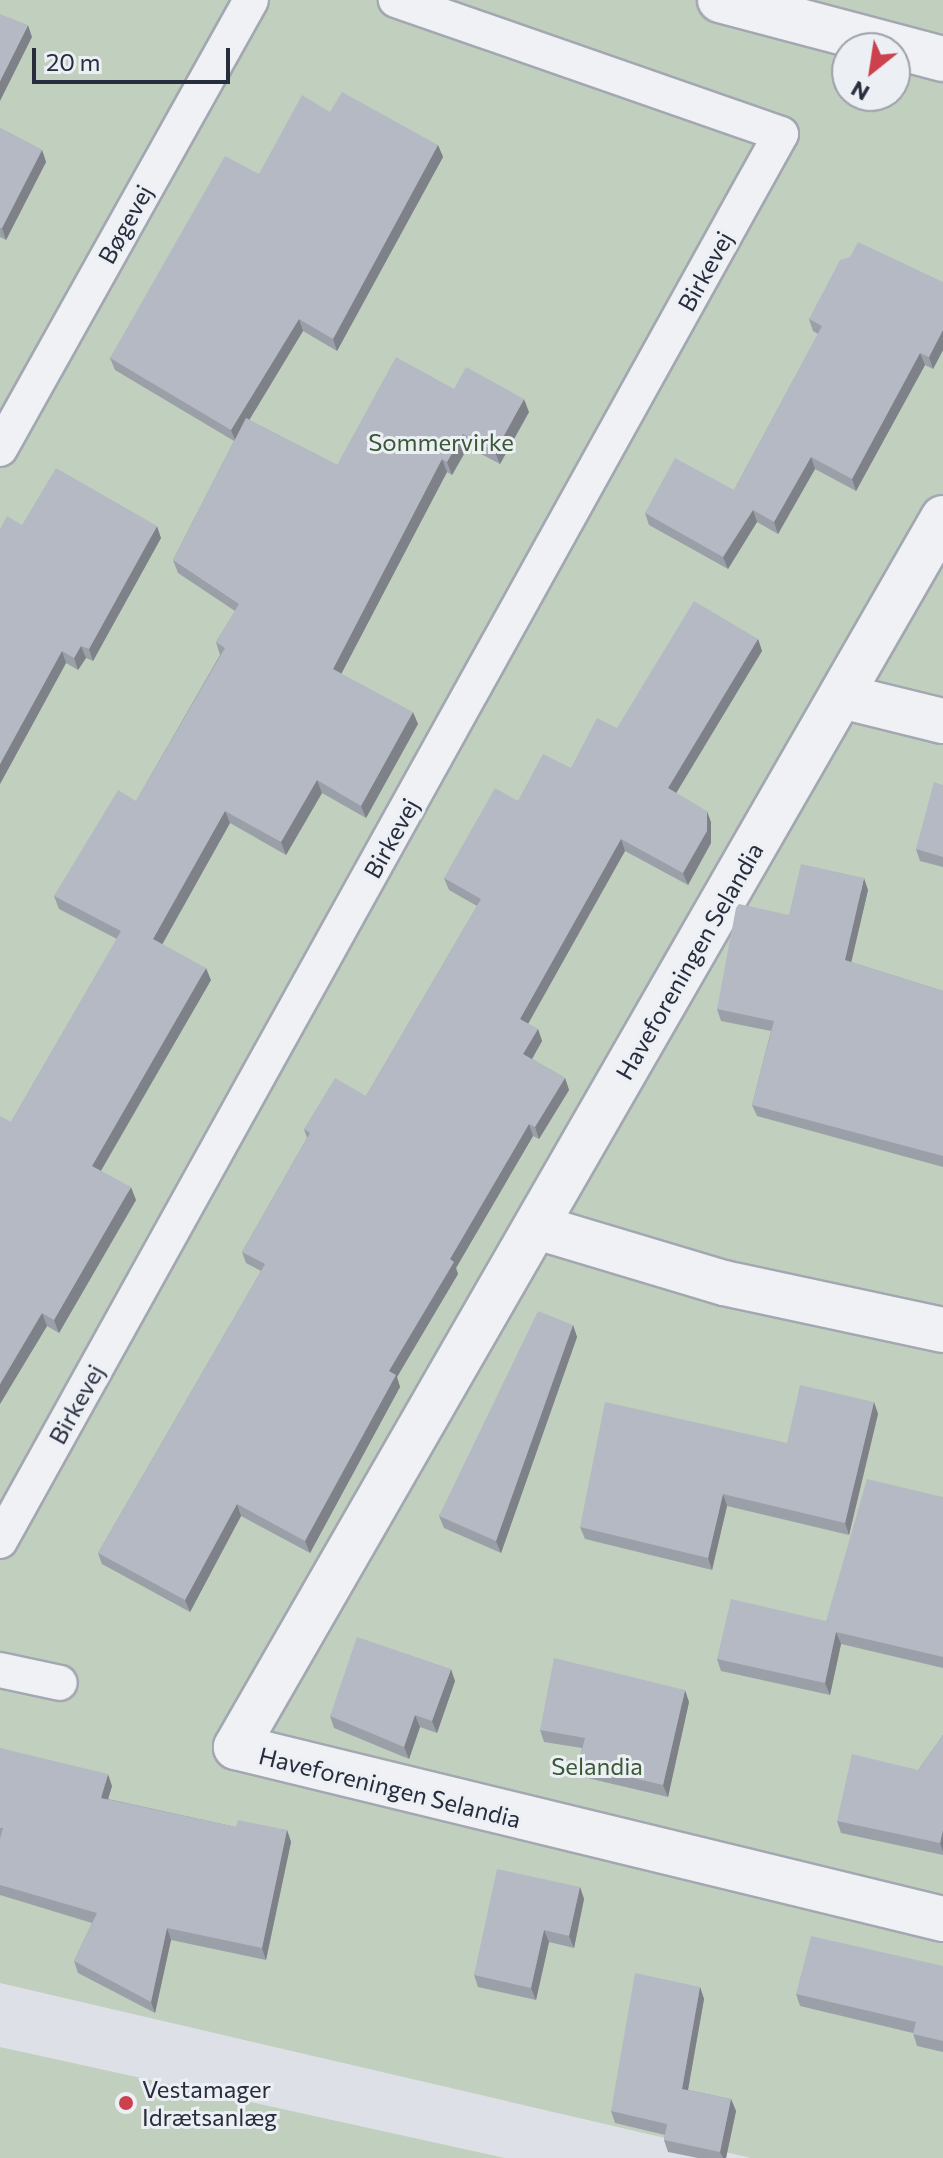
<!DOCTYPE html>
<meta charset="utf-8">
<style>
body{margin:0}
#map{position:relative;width:943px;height:2158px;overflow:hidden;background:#dde0e7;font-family:Commissioner,sans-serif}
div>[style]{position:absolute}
.green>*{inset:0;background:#c1d0be}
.roads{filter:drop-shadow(2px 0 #a3a7b1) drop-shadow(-2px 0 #a3a7b1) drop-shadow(0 2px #a3a7b1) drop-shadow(0 -2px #a3a7b1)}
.service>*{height:34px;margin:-17px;padding:0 17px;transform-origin:17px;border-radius:17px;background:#eff1f5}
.minor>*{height:44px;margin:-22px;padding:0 22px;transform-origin:22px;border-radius:22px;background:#eff1f5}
.wall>*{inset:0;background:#9b9fa8}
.shaded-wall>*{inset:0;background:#7e8288}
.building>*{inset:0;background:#b4b9c3}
.dots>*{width:22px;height:22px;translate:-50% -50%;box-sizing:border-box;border:4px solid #eceff4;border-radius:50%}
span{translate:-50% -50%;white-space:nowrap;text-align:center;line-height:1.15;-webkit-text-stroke:6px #eceff4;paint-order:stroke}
.street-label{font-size:24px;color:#272d3d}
.park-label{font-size:24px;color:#395834}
.poi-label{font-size:24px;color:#272d3d}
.left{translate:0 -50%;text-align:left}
.north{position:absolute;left:831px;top:32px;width:80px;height:80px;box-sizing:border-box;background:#eceff4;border:2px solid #9da1ab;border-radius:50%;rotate:210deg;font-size:22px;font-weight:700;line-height:32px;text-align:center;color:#272d3d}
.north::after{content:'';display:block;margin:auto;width:28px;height:36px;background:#cb424d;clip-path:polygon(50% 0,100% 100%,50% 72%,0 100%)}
.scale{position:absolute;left:32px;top:48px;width:198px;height:36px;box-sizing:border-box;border:4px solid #272d3d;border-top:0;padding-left:10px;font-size:24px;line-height:28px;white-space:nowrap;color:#272d3d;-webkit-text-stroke:6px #eceff4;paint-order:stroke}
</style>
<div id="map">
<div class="green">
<i style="clip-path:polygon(evenodd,0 0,943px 0,943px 2158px,751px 2158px,0 1983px,0 0,847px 48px,895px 48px,895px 96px,847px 96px,847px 48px)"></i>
<i style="clip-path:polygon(0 2047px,505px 2158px,0 2158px)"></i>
</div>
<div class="roads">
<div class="service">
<i style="left:0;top:449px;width:514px;rotate:-60.79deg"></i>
<i style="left:0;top:1541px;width:1609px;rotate:-60.97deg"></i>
<i style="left:781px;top:134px;width:408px;rotate:-160.8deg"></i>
<i style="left:0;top:1670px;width:61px;rotate:12.2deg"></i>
</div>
<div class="minor">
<i style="left:720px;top:0;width:231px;rotate:14.8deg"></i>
<i style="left:943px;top:518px;width:1418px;rotate:119.91deg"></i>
<i style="left:236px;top:1747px;width:728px;rotate:13.67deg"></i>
<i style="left:841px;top:696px;width:105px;rotate:13.8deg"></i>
<i style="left:537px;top:1227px;width:195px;rotate:16.7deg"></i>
<i style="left:724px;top:1283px;width:224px;rotate:12.1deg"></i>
</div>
</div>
<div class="wall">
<i style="clip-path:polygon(330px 112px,438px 145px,443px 157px,337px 351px,303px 331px,249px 420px,337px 465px,454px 389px,529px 412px,500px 464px,468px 447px,452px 475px,447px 472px,341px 674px,418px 724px,366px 818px,322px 793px,286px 855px,230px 823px,162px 944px,211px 980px,101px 1171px,136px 1200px,59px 1333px,47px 1326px,0 1404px,11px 1122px,117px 939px,59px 909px,54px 896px,136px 801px,220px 655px,216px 642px,235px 611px,178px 573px,173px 560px,234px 441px,115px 370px,110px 358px,259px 174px)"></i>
<i style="clip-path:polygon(0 128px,42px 150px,46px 162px,6px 240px,0 237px)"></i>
<i style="clip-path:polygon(943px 282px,943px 350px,933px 369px,925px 365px,856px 491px,815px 469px,778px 534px,757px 522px,728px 569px,649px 525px,645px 513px,734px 490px,818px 334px,813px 331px,809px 319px)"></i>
<i style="clip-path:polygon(22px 525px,161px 538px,93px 661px,86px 658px,78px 670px,66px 663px,0 784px)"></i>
<i style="clip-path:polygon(758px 639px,762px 651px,676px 793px,711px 822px,711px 843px,688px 885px,625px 851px,528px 1024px,538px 1029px,542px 1041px,532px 1059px,565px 1078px,569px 1090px,539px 1139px,533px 1136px,456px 1268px,458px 1274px,397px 1377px,400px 1387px,310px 1553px,241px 1516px,190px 1612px,102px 1564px,98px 1553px,261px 1271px,246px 1263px,242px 1252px,307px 1138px,304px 1129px,366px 1096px,477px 906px,449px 890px,444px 878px,518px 801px,571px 768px,617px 728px)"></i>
<i style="clip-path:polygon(943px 785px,943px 867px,920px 861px,916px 849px)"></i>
<i style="clip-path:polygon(868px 890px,851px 962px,943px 991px,943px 1167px,757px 1116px,752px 1105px,771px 1031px,721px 1021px,717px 1009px,789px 915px)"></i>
<i style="clip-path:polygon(573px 1325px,577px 1337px,501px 1553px,444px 1528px,439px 1516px)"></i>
<i style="clip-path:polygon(874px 1402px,878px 1414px,849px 1535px,727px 1506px,712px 1570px,585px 1539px,580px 1527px,787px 1443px)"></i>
<i style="clip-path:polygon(943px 1497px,943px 1668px,841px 1644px,830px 1695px,721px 1671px,717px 1659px,826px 1621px)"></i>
<i style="clip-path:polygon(455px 1681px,437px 1733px,420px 1727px,409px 1759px,334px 1728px,330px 1716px)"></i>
<i style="clip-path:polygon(689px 1702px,668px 1797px,583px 1777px,578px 1765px,582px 1748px,544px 1742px,540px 1730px)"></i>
<i style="clip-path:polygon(943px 1735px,943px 1855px,841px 1833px,837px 1821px,918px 1770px)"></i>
<i style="clip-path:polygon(0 1748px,112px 1786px,108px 1799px,236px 1827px,287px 1830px,291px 1842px,266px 1960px,171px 1940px,155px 2013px,78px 1973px,74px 1961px,92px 1923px,0 1895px)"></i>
<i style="clip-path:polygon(580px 1887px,584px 1899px,574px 1948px,549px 1942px,536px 2000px,478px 1987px,474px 1975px)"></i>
<i style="clip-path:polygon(943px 1966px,943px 2052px,917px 2046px,913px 2033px,800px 2006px,796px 1994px)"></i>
<i style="clip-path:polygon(700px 1987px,704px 1999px,688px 2090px,731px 2099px,736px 2111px,726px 2158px,698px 2158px,668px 2152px,664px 2140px,665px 2135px,615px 2123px,611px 2111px)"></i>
</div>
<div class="shaded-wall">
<i style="clip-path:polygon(28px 25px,32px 37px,0 101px,0 81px)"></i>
<i style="clip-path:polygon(438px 145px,443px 157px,337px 351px,333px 339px)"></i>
<i style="clip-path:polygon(42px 150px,46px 162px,6px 240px,2px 228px)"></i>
<i style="clip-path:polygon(299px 319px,303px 331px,236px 442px,231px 430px)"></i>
<i style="clip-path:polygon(943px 330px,943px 350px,933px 369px,929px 357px)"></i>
<i style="clip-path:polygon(920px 353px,925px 365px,856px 491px,852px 479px)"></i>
<i style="clip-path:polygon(524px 399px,529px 412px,500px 464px,495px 452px)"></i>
<i style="clip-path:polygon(463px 434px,468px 447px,452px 475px,447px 462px)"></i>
<i style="clip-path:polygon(811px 457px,815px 469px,778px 534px,774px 522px)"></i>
<i style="clip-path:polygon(442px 459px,447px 472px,337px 682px,333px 669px)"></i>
<i style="clip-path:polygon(753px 510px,757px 522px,728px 569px,723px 557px)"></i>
<i style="clip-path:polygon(157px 526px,161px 538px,93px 661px,89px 649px)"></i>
<i style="clip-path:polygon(758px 639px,762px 651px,672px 800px,668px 788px)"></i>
<i style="clip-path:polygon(81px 646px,86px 658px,78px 670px,74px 658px)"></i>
<i style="clip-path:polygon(62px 651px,66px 663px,0 784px,0 764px)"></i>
<i style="clip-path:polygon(413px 712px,418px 724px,366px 818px,361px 806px)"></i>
<i style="clip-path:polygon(317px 780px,322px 793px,286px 855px,281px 842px)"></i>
<i style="clip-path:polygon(225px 811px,230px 823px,158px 952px,153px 939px)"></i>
<i style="clip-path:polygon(707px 811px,711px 822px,711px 843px,688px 885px,683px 873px)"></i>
<i style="clip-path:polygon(621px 839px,625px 851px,524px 1031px,520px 1019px)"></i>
<i style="clip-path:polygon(864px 878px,868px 890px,849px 972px,845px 960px)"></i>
<i style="clip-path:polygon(206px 968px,211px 980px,96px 1179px,92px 1166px)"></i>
<i style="clip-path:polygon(538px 1029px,542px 1041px,528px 1066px,523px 1054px)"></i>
<i style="clip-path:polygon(565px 1078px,569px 1090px,539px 1139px,535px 1127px)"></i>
<i style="clip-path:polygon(529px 1124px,533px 1136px,456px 1268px,458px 1274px,397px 1377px,400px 1387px,310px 1553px,305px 1541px,389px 1371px,450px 1259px)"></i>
<i style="clip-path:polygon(131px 1187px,136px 1200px,59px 1333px,54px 1320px)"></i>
<i style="clip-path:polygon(42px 1313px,47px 1326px,0 1404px,0 1384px)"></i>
<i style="clip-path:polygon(573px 1325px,577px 1337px,501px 1553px,496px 1541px)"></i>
<i style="clip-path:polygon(874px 1402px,878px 1414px,849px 1535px,845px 1523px)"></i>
<i style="clip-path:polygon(723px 1494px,727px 1506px,712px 1570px,708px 1558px)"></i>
<i style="clip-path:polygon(237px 1504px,241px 1516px,190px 1612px,185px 1600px)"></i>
<i style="clip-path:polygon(836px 1632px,841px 1644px,830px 1695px,825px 1683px)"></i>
<i style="clip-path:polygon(451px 1669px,455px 1681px,437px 1733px,432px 1721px)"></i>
<i style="clip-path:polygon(685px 1690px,689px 1702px,668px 1797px,663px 1785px)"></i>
<i style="clip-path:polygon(415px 1715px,420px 1727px,409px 1759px,404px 1747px)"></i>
<i style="clip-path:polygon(108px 1774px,112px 1786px,105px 1809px,101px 1798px)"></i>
<i style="clip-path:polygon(287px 1830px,291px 1842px,266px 1960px,262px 1948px)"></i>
<i style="clip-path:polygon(943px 1830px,943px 1852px,940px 1843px)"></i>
<i style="clip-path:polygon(580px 1887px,584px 1899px,574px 1948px,569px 1936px)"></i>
<i style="clip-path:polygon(167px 1928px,171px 1940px,155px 2013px,151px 2002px)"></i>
<i style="clip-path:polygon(544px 1930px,549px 1942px,536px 2000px,531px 1988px)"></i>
<i style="clip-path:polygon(700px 1987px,704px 1999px,686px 2101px,682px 2089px)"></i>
<i style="clip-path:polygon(731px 2099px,736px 2111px,726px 2158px,723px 2158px,720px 2152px)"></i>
</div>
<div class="building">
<i style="clip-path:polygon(0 14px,28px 25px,0 81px)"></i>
<i style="clip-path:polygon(342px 92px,438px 145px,333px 339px,299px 319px,231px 430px,110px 358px,225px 156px,259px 174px,302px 95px,330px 112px)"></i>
<i style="clip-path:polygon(0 128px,42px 150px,2px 228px,0 228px)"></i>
<i style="clip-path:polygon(858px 242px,943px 282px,943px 330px,929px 357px,920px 353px,852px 479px,811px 457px,774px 522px,753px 510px,723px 557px,645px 513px,675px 458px,734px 490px,822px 326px,809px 319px,840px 260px,850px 257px)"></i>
<i style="clip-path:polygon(396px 357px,454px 389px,466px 367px,524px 399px,495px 452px,463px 434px,447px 462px,442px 459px,333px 669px,413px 712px,361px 806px,317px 780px,281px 842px,225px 811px,153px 939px,206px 968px,92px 1166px,131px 1187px,54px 1320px,42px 1313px,0 1384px,0 1116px,11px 1122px,121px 931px,54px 896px,118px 790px,136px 801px,225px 648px,216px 642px,239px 604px,173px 560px,246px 418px,337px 465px)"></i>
<i style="clip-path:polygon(56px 468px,157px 526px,89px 649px,81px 646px,74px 658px,62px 651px,0 764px,0 529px,7px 516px,22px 525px)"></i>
<i style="clip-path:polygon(694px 601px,758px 639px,668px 788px,707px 811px,707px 831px,683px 873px,621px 839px,520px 1019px,538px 1029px,523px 1054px,565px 1078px,535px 1127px,529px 1124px,450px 1259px,454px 1262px,389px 1371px,396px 1375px,305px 1541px,237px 1504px,185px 1600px,98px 1553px,265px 1264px,242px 1252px,310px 1133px,304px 1129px,335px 1078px,366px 1096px,481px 899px,444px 878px,495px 788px,518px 801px,543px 754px,571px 768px,597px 718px,617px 728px)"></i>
<i style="clip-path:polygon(934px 782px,943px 785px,943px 857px,916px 849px)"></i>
<i style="clip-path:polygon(801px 864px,864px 878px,845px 960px,943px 991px,943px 1156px,752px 1105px,774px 1021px,717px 1009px,736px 908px,739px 904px,789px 915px)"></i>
<i style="clip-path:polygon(538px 1311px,573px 1325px,496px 1541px,439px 1516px)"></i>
<i style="clip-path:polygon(800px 1385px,874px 1402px,845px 1523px,723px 1494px,708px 1558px,580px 1527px,605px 1402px,787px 1443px)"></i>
<i style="clip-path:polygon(867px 1479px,943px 1497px,943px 1657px,836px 1632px,825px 1683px,717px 1659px,731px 1599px,826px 1621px)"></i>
<i style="clip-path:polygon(357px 1637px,451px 1669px,432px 1721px,415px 1715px,404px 1747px,330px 1716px)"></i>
<i style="clip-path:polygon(554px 1658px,685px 1690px,663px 1785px,578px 1765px,585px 1738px,540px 1730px)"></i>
<i style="clip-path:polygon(943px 1735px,943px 1830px,940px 1843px,837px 1821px,852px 1754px,918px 1770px)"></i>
<i style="clip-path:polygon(0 1748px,108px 1774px,101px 1798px,236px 1827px,238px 1820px,287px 1830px,262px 1948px,167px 1928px,151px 2002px,74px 1961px,97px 1913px,0 1885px,0 1839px,3px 1828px,0 1828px)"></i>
<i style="clip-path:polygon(497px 1869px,580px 1887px,569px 1936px,544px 1930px,531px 1988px,474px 1975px)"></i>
<i style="clip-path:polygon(811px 1936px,943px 1966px,943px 2041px,913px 2034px,916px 2022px,796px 1994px)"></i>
<i style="clip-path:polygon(635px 1973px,700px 1987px,682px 2089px,731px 2099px,720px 2152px,664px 2140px,667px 2124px,611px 2111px)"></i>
</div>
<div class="dots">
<i style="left:126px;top:2103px;background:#cb424d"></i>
</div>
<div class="street-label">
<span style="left:125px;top:224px;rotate:-61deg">Bøgevej</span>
<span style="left:705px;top:271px;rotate:-61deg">Birkevej</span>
<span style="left:391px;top:838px;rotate:-61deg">Birkevej</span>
<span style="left:689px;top:961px;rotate:-60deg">Haveforeningen Selandia</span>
<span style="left:76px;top:1404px;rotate:-61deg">Birkevej</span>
<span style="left:390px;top:1787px;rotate:14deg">Haveforeningen Selandia</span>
</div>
<div class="park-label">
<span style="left:441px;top:442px">Sommervirke</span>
<span style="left:597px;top:1766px">Selandia</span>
</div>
<div class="poi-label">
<span class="left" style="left:142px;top:2103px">Vestamager<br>Idrætsanlæg</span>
</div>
<div class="north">N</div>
<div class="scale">20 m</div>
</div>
